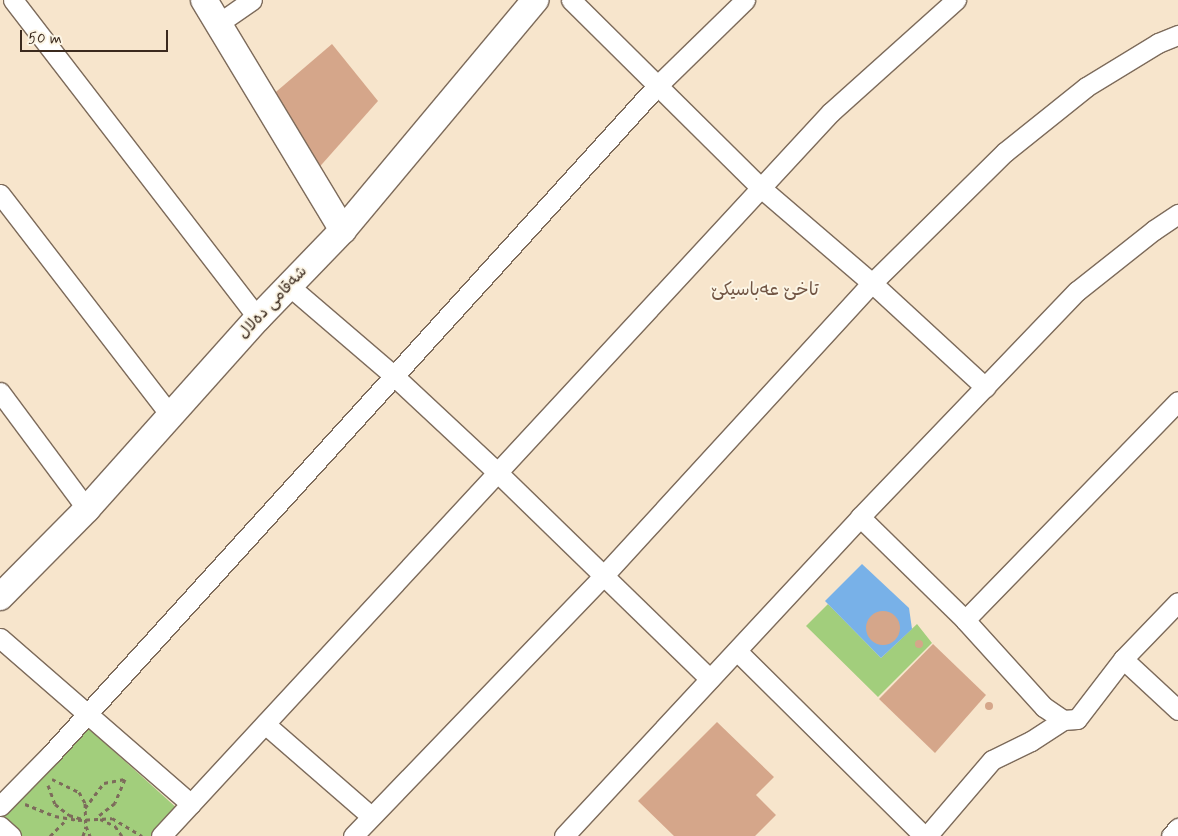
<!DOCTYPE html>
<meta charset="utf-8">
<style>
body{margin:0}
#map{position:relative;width:1178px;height:836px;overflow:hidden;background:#f7e5cc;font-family:Mynerve,"Playpen Sans Arabic",sans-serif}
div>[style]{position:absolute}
.green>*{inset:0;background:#a2ce7c}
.water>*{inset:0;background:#78b1e8}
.building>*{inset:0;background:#d5a68a}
.round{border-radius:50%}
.path>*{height:3px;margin-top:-1.5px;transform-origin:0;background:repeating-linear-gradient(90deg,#7d6b5b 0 4px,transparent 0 8px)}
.roads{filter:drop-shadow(1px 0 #7d6b5b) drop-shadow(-1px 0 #7d6b5b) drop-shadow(0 1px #7d6b5b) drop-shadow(0 -1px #7d6b5b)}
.minor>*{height:19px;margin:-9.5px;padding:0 9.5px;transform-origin:9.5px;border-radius:9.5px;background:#fff}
.secondary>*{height:26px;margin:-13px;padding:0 13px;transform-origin:13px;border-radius:13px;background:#fff}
span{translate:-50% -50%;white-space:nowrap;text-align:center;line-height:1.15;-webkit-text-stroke:4px #fcf5e5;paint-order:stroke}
.street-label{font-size:16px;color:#3b2a1e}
.neighbourhood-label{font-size:18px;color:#715544}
.scale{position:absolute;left:20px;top:30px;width:148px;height:22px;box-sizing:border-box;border:2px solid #3b2a1e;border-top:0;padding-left:6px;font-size:15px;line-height:18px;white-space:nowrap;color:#3b2a1e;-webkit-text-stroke:4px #fcf5e5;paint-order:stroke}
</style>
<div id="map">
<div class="green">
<i style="clip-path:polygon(828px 604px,881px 658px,917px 624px,932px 643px,878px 697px,806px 626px)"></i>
<i style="clip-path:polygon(87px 727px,179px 810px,153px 836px,14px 836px,0 817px)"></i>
</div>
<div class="water">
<i style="clip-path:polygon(862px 564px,909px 608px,912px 629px,881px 658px,825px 601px)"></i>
</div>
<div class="building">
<i style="clip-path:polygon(332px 44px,378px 101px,315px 172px,270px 97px)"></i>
<i class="round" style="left:866px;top:611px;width:34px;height:34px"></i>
<i class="round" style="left:915px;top:640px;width:8px;height:8px"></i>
<i style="clip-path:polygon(933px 644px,986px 695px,935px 753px,879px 699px)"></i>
<i class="round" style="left:985px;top:702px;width:8px;height:8px"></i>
<i style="clip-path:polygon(717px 722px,774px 777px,756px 795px,776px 815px,755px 836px,674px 836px,638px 801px)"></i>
</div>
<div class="path">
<i style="left:52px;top:779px;width:30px;rotate:26deg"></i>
<i style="left:79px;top:792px;width:13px;rotate:61deg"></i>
<i style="left:85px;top:803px;width:23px;rotate:88deg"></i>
<i style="left:86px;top:826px;width:11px;rotate:68deg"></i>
<i style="left:48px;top:785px;width:20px;rotate:70deg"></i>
<i style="left:55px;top:804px;width:18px;rotate:38deg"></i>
<i style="left:69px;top:815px;width:17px;rotate:17deg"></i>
<i style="left:25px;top:804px;width:32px;rotate:22deg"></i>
<i style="left:55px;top:816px;width:23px;rotate:10deg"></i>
<i style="left:78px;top:820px;width:34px;rotate:-3deg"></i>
<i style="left:112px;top:818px;width:35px;rotate:31deg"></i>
<i style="left:85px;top:808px;width:31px;rotate:-53deg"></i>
<i style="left:104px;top:783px;width:21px;rotate:-11deg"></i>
<i style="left:125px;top:779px;width:26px;rotate:113deg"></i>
<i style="left:115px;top:803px;width:23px;rotate:142deg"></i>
<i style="left:100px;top:819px;width:17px;rotate:25deg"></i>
<i style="left:115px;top:826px;width:12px;rotate:55deg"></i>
<i style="left:50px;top:836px;width:24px;rotate:-45deg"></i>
<i style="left:83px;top:836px;width:10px;rotate:-73deg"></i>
</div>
<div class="roads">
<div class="minor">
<i style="left:13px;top:0;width:401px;rotate:52.4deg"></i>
<i style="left:571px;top:0;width:267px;rotate:44.7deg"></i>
<i style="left:761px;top:188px;width:146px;rotate:40.6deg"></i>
<i style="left:872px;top:283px;width:154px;rotate:42.6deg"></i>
<i style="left:219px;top:23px;width:40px;rotate:-34.9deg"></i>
<i style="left:0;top:194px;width:280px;rotate:52.4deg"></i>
<i style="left:288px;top:285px;width:140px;rotate:40.6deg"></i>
<i style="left:394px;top:376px;width:139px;rotate:43deg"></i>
<i style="left:496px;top:471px;width:298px;rotate:44.2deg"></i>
<i style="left:0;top:392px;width:146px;rotate:53.4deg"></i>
<i style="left:860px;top:517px;width:147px;rotate:44.4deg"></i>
<i style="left:965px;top:620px;width:118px;rotate:47.8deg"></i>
<i style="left:1044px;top:707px;width:23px;rotate:34deg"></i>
<i style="left:1063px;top:720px;width:14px;rotate:-4deg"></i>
<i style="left:1077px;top:719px;width:76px;rotate:-52.5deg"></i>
<i style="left:1123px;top:659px;width:79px;rotate:-46deg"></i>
<i style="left:965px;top:620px;width:305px;rotate:-45.8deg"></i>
<i style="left:0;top:638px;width:253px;rotate:41deg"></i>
<i style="left:737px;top:651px;width:263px;rotate:44.7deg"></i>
<i style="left:1123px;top:659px;width:75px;rotate:42.8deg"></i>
<i style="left:265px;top:724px;width:140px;rotate:41deg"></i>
<i style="left:0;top:806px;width:73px;rotate:-45.6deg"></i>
<i style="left:51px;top:754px;width:902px;rotate:-47.79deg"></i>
<i style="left:657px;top:86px;width:123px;rotate:-44.3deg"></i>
<i style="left:0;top:826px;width:15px;rotate:42deg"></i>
<i style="left:161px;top:836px;width:986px;rotate:-47.22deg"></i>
<i style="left:831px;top:112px;width:168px;rotate:-41.9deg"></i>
<i style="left:353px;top:836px;width:364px;rotate:-46.1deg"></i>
<i style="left:605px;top:574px;width:395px;rotate:-47.5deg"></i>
<i style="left:872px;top:283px;width:187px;rotate:-44.6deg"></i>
<i style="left:1005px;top:152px;width:104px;rotate:-38.7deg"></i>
<i style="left:1086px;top:87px;width:84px;rotate:-31.4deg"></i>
<i style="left:1158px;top:43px;width:22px;rotate:-22deg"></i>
<i style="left:564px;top:836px;width:435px;rotate:-47.1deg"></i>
<i style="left:860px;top:517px;width:313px;rotate:-46.2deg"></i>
<i style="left:1077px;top:291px;width:98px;rotate:-38.4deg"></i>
<i style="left:1154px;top:230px;width:29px;rotate:-34deg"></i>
<i style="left:927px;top:836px;width:100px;rotate:-49.5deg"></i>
<i style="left:992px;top:760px;width:43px;rotate:-26deg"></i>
<i style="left:1031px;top:741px;width:38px;rotate:-33deg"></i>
<i style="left:1171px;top:836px;width:11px;rotate:-49deg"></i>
</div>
<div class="secondary">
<i style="left:204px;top:0;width:269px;rotate:58.9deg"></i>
<i style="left:0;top:597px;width:124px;rotate:-45.3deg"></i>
<i style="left:87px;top:509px;width:256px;rotate:-48.2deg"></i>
<i style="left:258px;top:318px;width:122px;rotate:-46deg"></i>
<i style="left:343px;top:230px;width:300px;rotate:-50.1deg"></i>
</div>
</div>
<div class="street-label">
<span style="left:273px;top:303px;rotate:-47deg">شەقامی دەلال</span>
</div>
<div class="neighbourhood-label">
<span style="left:765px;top:290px">تاخێ عه‌باسيكێ</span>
</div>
<div class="scale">50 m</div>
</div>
